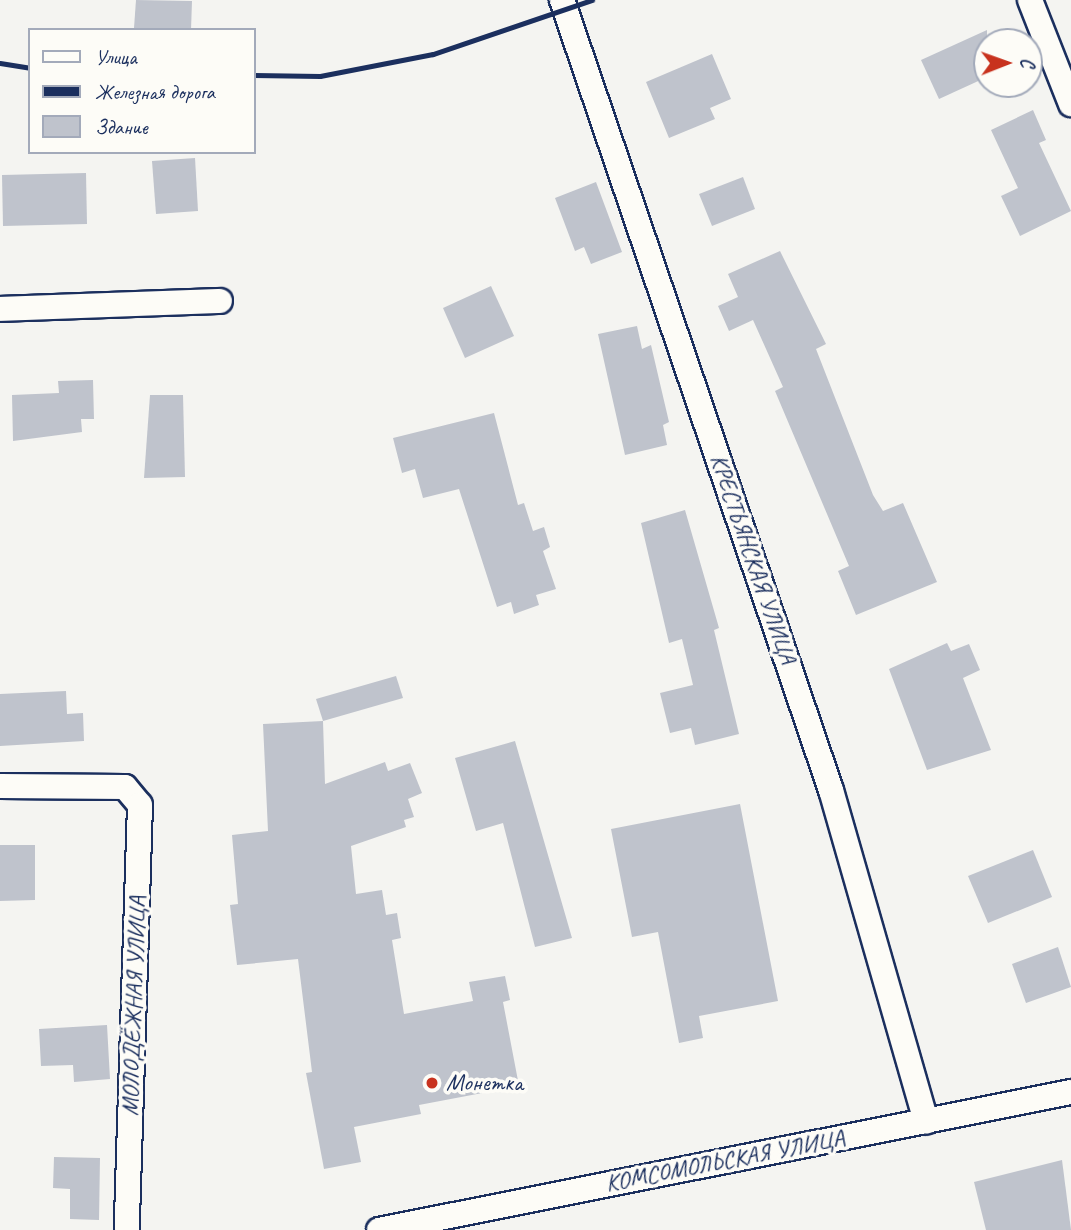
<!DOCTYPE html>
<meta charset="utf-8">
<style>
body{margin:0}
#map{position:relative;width:1071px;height:1230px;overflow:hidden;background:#f4f4f1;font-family:Caveat,sans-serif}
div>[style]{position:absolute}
.building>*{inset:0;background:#bfc3cc}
.roads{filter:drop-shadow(2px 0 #1b2f5e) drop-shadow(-2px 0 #1b2f5e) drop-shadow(0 2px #1b2f5e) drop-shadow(0 -2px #1b2f5e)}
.street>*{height:24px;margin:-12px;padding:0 12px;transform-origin:12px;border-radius:12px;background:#fdfcf7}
.rail>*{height:5px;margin:-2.5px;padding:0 2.5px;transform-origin:2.5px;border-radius:2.5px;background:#1b2f5e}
.dots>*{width:19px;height:19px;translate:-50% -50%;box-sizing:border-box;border:4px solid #fdfcf7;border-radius:50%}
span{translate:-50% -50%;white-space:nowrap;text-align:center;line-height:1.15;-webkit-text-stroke:7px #fdfcf7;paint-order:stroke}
.street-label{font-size:24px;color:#1b2f5e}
.poi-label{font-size:24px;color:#1b2f5e}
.left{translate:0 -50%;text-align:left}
.legend{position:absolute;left:28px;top:28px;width:228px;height:126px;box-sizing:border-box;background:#fdfcf7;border:2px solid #a3aaba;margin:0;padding:9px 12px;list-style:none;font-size:21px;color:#1b2f5e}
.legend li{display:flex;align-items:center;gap:14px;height:35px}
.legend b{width:35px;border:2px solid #a3aaba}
.north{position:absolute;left:973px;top:28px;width:70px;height:70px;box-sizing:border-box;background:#fdfcf7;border:2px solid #a3aaba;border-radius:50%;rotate:89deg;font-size:19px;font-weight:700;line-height:28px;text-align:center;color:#1b2f5e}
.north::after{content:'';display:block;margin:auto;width:24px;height:32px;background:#c8321e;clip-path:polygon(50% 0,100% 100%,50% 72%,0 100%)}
</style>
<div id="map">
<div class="building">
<i style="clip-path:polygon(136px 0,192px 1px,191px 30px,134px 28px)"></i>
<i style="clip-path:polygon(987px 30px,987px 77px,939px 99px,921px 60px)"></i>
<i style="clip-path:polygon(712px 54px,731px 99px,710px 108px,715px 119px,669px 138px,646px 82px)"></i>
<i style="clip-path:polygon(1033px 110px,1046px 140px,1039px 143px,1071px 211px,1020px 236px,1001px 196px,1018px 188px,991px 130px)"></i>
<i style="clip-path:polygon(195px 158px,198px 211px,156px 214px,152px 161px)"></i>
<i style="clip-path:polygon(86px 173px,87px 224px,3px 226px,2px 175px)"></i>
<i style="clip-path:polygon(743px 177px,755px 209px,712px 226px,699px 194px)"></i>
<i style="clip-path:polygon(596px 182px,622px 252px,591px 264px,584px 247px,575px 251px,555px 198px)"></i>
<i style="clip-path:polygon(780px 251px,826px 344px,816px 349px,873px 495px,883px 511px,903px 503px,937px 582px,856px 615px,838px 571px,849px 566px,775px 391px,783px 387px,753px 320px,729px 331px,718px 306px,738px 297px,728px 274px)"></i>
<i style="clip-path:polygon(491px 286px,514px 336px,465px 358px,443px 308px)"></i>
<i style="clip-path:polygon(637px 326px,642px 349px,651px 345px,669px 422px,663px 425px,667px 445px,625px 455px,598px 334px)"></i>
<i style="clip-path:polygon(93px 380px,94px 419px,81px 419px,82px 432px,13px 441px,12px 395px,59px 393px,58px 381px)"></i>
<i style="clip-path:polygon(150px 395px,183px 395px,185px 477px,144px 478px)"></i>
<i style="clip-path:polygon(494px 413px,518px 505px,524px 503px,533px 531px,544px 527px,550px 547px,543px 551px,556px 589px,536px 595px,539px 605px,514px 614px,511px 602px,497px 607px,459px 489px,423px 498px,415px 469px,402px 473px,393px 438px)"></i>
<i style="clip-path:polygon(685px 510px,719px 628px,714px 630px,739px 734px,695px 745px,691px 728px,670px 733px,660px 693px,693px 685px,682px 639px,669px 643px,641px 523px)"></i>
<i style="clip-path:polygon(947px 643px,951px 651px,969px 644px,980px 670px,963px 678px,991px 750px,927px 770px,889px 669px)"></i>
<i style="clip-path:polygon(396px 676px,403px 698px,323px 721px,316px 699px)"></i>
<i style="clip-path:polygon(66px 691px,67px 714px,83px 713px,84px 741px,0 746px,0 694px)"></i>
<i style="clip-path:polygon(323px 721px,325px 784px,385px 762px,388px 771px,410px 763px,422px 793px,408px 799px,414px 817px,404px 820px,406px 827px,351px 846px,356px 894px,382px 890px,386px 915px,397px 913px,401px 938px,392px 940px,404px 1014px,473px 1001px,469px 982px,505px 976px,510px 1000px,503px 1002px,519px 1086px,419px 1105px,421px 1114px,354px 1127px,361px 1162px,324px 1169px,306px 1073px,312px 1072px,298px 959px,237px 965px,230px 905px,238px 904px,232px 835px,268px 831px,263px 724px)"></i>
<i style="clip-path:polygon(515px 741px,572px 938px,535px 947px,503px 823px,476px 831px,455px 758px)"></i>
<i style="clip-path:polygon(740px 804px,778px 1001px,699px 1016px,703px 1038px,679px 1043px,658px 932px,632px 937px,611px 829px)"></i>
<i style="clip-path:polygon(0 845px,35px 845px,35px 900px,0 901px)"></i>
<i style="clip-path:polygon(1033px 850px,1052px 897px,988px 923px,968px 876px)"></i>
<i style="clip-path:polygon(1058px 947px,1071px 987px,1026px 1003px,1012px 964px)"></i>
<i style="clip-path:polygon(107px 1025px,110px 1079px,74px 1082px,73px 1065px,41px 1066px,39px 1029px)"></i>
<i style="clip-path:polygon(54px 1157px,100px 1158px,99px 1220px,70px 1219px,70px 1189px,53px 1188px)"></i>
<i style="clip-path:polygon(1062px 1160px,1071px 1230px,986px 1230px,974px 1182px)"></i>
</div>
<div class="roads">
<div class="street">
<i style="left:562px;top:0;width:835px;rotate:71.2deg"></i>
<i style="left:831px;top:790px;width:345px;rotate:74deg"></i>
<i style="left:1030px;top:0;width:112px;rotate:68.5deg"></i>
<i style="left:0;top:309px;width:220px;rotate:-2.1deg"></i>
<i style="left:0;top:786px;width:125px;rotate:0.5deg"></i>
<i style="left:125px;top:787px;width:23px;rotate:50deg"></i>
<i style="left:140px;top:805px;width:425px;rotate:91.8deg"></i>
<i style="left:379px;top:1230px;width:706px;rotate:-11.28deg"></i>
</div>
</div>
<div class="rail">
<i style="left:0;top:63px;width:30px;rotate:9deg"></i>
<i style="left:254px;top:75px;width:66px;rotate:0.9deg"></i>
<i style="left:320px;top:76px;width:115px;rotate:-11deg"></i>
<i style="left:433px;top:54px;width:168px;rotate:-18.8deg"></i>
</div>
<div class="dots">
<i style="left:432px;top:1083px;background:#c8321e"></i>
</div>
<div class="street-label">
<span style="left:753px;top:559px;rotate:71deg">КРЕСТЬЯНСКАЯ УЛИЦА</span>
<span style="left:134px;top:1006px;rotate:-88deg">МОЛОДЁЖНАЯ УЛИЦА</span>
<span style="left:725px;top:1161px;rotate:-11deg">КОМСОМОЛЬСКАЯ УЛИЦА</span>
</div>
<div class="poi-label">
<span class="left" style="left:446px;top:1083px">Монетка</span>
</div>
<ul class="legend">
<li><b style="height:9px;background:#fdfcf7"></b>Улица</li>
<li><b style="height:9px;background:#1b2f5e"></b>Железная дорога</li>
<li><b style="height:19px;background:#bfc3cc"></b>Здание</li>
</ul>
<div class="north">С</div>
</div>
